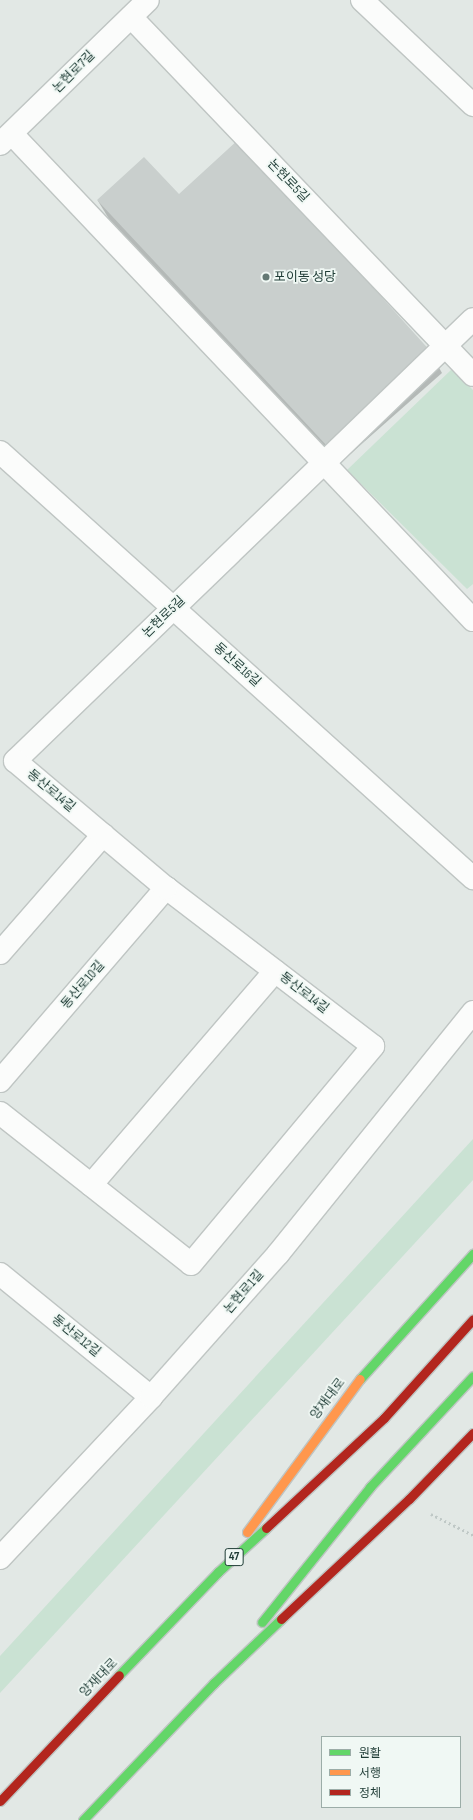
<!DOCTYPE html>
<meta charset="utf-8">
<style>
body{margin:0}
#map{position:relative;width:473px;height:1820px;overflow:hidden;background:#e2e8e5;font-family:"Sofia Sans Condensed","Noto Sans KR",sans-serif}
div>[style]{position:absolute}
.green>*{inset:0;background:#cae2d3}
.shadow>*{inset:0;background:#0003}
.building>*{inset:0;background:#c9cfcd}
.path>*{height:2.5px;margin-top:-1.25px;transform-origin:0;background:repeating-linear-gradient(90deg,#bfc8c6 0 2px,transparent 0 5px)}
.roads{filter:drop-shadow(1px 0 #bfc5c3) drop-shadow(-1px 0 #bfc5c3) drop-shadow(0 1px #bfc5c3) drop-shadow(0 -1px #bfc5c3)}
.street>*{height:22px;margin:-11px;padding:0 11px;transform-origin:11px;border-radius:11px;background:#fbfcfb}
.fast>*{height:9px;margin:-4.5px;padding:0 4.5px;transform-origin:4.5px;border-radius:4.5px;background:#63d668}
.slow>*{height:9px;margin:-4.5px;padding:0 4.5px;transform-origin:4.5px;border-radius:4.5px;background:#ff974d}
.jam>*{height:9px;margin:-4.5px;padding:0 4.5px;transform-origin:4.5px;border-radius:4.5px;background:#b3261e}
.dots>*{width:11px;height:11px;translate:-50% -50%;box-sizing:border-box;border:2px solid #f0f8f4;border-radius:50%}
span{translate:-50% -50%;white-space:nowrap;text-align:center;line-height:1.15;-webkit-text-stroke:3.5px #f0f8f4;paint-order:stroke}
.shield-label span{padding:1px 3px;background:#f0f8f4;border:1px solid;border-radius:3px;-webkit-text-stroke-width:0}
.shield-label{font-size:12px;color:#1f3c36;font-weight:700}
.street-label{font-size:13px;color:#1f3c36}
.poi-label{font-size:13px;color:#1f3c36}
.left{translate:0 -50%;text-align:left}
.legend{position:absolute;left:321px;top:1736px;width:140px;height:72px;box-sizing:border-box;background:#f0f8f4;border:1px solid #9cada8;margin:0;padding:5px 7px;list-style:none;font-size:12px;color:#1f3c36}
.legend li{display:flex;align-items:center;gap:8px;height:20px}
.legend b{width:20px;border:1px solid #9cada8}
</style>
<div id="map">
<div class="green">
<i style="clip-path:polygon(452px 369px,473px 390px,473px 584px,467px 589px,347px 470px)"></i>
<i style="clip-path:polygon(473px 1139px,473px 1180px,0 1693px,0 1656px)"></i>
</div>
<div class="shadow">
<i style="clip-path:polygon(179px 196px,432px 355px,442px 373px,339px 464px,109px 219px,98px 201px)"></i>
</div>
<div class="building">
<i style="clip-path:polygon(239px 139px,433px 354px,328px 447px,97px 200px,144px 157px,179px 194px)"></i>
</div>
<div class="path">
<i style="left:431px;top:1514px;width:47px;rotate:26.6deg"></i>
</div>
<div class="roads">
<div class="street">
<i style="left:362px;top:0;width:153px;rotate:43.4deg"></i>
<i style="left:131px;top:17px;width:495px;rotate:46.3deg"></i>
<i style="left:12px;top:134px;width:670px;rotate:46.51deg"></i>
<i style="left:0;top:144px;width:206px;rotate:-44.2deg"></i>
<i style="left:0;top:452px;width:637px;rotate:42.01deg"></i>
<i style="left:15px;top:761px;width:636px;rotate:-43.98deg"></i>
<i style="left:0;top:953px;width:157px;rotate:-48.9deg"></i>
<i style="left:0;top:1081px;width:255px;rotate:-49.3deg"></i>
<i style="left:0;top:1113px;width:243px;rotate:38.3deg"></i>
<i style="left:191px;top:1264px;width:284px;rotate:-50.1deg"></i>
<i style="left:373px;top:1046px;width:260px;rotate:-142.6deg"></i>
<i style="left:166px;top:888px;width:197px;rotate:-139.9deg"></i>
<i style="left:91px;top:1185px;width:282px;rotate:-49.3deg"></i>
<i style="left:0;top:1274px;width:195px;rotate:39.2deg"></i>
<i style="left:0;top:1558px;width:221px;rotate:-46.8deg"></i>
<i style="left:151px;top:1397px;width:191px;rotate:-48.4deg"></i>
<i style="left:278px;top:1254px;width:311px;rotate:-51.1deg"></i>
</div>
<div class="fast">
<i style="left:360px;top:1379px;width:169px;rotate:-47.9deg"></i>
<i style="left:262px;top:1622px;width:173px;rotate:-51.3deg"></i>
<i style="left:370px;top:1487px;width:151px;rotate:-47.1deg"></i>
<i style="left:119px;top:1675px;width:143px;rotate:-46.1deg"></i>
<i style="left:218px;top:1572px;width:65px;rotate:-42.5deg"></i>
<i style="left:83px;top:1820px;width:190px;rotate:-46.3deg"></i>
<i style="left:214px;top:1683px;width:93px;rotate:-43.7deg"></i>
</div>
<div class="slow">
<i style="left:247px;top:1532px;width:190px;rotate:-53.6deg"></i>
</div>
<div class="jam">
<i style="left:266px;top:1528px;width:161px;rotate:-43deg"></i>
<i style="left:384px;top:1418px;width:133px;rotate:-48deg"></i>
<i style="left:281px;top:1619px;width:175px;rotate:-43.2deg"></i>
<i style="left:409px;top:1499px;width:92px;rotate:-45.9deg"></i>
<i style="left:0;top:1801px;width:173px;rotate:-46.6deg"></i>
</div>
</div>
<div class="dots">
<i style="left:266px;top:277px;background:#637873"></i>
</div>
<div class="shield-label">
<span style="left:234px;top:1557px">47</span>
</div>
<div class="street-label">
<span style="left:74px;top:72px;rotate:-45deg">논현로7길</span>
<span style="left:288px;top:181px;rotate:46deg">논현로5길</span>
<span style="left:164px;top:617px;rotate:-44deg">논현로5길</span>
<span style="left:237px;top:665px;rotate:42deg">동산로16길</span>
<span style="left:51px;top:791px;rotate:40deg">동산로14길</span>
<span style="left:83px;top:985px;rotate:-49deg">동산로10길</span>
<span style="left:304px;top:993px;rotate:38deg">동산로14길</span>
<span style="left:244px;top:1292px;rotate:-49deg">논현로1길</span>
<span style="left:76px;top:1336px;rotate:39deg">동산로12길</span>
<span style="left:328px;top:1399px;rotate:-53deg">양재대로</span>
<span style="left:99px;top:1678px;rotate:-46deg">양재대로</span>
</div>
<div class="poi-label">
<span class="left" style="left:274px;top:277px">포이동 성당</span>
</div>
<ul class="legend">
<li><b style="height:5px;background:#63d668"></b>원활</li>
<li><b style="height:5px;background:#ff974d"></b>서행</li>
<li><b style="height:5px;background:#b3261e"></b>정체</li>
</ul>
</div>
